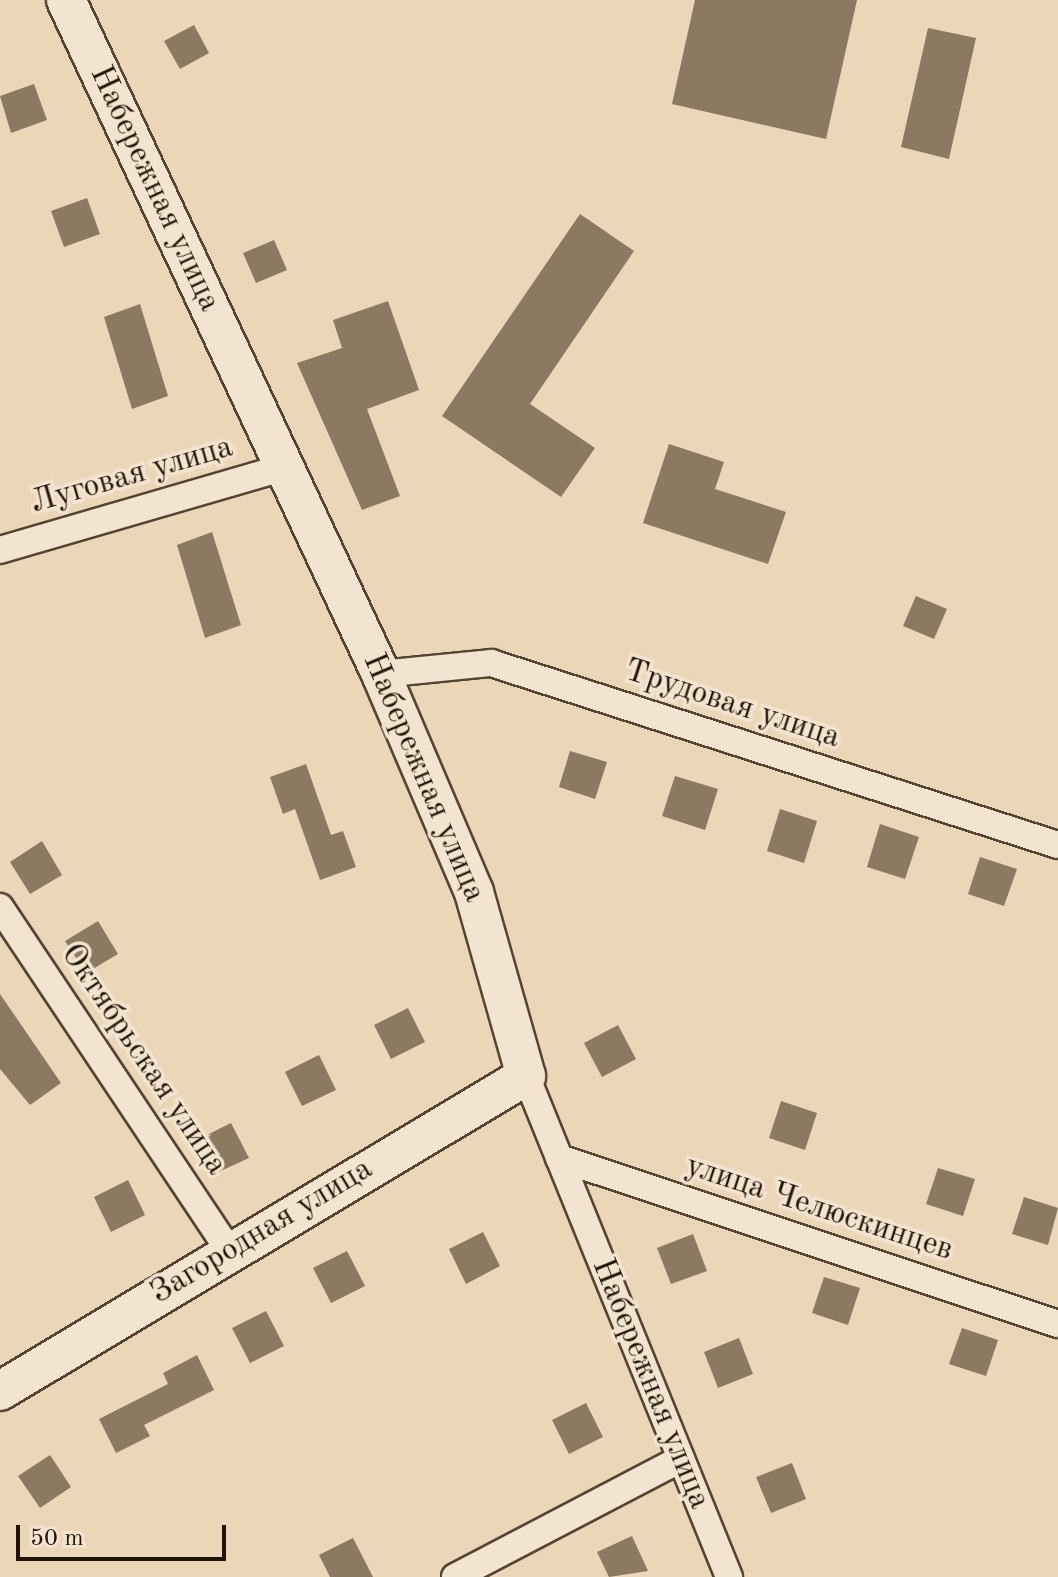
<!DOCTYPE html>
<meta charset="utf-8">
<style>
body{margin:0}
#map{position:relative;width:1058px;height:1577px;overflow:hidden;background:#ecd6b8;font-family:"Old Standard TT",serif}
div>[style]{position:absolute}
.building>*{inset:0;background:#8b7962}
.roads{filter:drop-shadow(2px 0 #544432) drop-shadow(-2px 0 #544432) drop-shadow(0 2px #544432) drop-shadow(0 -2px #544432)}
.street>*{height:26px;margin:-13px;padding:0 13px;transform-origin:13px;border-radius:13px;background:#f3e4d1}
.secondary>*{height:38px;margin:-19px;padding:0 19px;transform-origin:19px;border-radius:19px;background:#f3e4d1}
span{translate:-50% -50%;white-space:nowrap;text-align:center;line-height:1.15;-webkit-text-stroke:7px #f3e4d1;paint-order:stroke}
.street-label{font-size:32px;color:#221405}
.scale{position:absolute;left:16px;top:1525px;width:210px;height:36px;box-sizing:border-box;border:4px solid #221405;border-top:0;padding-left:10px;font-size:24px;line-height:28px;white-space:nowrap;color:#221405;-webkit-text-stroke:6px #f3e4d1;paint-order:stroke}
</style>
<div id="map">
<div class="building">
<i style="clip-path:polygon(695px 0,857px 0,826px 139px,672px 104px)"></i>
<i style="clip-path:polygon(194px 25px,209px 53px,180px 69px,164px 41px)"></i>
<i style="clip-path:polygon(928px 28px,976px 38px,949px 159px,901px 147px)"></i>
<i style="clip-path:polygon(34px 84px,47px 120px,11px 133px,0 96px)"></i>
<i style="clip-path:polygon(87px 198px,100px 234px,64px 247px,51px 211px)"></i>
<i style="clip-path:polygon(580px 214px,634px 251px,530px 404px,595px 448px,561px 497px,442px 416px)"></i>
<i style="clip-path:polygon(274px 240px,287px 270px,256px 283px,243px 253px)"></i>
<i style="clip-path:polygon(388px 301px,419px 390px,367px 409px,400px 496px,362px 510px,297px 363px,342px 348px,333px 320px)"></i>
<i style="clip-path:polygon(140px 304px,168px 396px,132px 409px,104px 317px)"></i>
<i style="clip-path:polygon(669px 444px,724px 462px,715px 489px,786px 512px,768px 564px,643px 523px)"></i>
<i style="clip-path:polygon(212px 532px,241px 625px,205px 638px,177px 545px)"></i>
<i style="clip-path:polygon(916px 596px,947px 609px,934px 639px,903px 626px)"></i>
<i style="clip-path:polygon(570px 751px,607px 762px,595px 799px,559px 787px)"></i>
<i style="clip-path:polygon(306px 764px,331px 835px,343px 831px,356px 867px,320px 880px,295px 809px,283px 814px,270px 777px)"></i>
<i style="clip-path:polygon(675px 776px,718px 789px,705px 830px,662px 816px)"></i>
<i style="clip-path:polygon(780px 809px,817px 821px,804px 863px,767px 851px)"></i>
<i style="clip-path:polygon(880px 824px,919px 837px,905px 879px,867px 867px)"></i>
<i style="clip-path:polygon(42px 841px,62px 875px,30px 894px,10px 862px)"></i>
<i style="clip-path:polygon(980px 857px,1017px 869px,1004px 906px,968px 894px)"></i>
<i style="clip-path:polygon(98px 921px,118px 954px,86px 973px,65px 941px)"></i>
<i style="clip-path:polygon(0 994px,61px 1083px,30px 1105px,0 1069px)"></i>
<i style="clip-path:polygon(408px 1008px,425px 1042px,391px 1059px,374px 1025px)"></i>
<i style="clip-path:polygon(618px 1025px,636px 1059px,602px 1077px,584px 1043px)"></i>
<i style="clip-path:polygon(319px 1055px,336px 1090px,302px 1106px,285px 1072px)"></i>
<i style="clip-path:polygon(781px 1101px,817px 1113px,805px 1150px,769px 1138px)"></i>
<i style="clip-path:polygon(231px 1123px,249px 1158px,214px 1174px,197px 1140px)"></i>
<i style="clip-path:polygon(938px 1168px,975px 1179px,963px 1216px,926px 1204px)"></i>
<i style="clip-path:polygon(128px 1180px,145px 1215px,111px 1232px,94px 1197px)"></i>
<i style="clip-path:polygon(1024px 1197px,1058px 1208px,1048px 1245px,1012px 1234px)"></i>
<i style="clip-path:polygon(483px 1232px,500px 1266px,466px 1284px,449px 1249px)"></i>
<i style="clip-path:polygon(693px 1234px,707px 1271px,671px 1284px,657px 1248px)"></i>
<i style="clip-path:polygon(347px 1251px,365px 1286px,331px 1303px,313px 1268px)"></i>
<i style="clip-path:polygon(824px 1277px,860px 1288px,848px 1325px,812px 1313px)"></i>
<i style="clip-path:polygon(266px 1311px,284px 1346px,250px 1363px,232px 1328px)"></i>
<i style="clip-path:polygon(962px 1328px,998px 1340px,986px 1376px,949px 1364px)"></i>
<i style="clip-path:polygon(739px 1338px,753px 1374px,718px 1388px,704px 1352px)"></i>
<i style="clip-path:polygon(197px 1355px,214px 1390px,144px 1425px,150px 1436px,116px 1453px,99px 1419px,168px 1384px,163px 1373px)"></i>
<i style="clip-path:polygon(586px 1403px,603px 1437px,569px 1454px,552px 1420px)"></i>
<i style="clip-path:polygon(50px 1455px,71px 1487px,40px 1508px,18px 1476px)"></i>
<i style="clip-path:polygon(792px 1463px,806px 1499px,771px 1513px,756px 1477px)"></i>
<i style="clip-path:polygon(632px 1536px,648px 1571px,609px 1577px,597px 1552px)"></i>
<i style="clip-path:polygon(353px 1538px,373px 1577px,330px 1577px,319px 1555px)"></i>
</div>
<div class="roads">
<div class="street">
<i style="left:0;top:550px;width:295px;rotate:-16.2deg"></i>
<i style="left:381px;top:674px;width:111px;rotate:-5.7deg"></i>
<i style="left:491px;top:663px;width:595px;rotate:17.8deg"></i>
<i style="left:0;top:907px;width:412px;rotate:56.3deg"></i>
<i style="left:526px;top:1076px;width:541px;rotate:67.94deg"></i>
<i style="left:559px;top:1158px;width:526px;rotate:18.4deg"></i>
<i style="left:455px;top:1577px;width:255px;rotate:-27.6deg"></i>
</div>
<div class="secondary">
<i style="left:0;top:1391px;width:613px;rotate:-30.92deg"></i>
<i style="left:526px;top:1076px;width:191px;rotate:-105.8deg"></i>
<i style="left:474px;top:892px;width:237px;rotate:-113.1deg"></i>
<i style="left:381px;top:674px;width:744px;rotate:-115.05deg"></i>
</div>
</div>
<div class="street-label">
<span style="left:154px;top:189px;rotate:65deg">Набережная улица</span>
<span style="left:132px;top:476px;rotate:-16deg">Луговая улица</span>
<span style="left:732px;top:705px;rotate:18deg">Трудовая улица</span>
<span style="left:423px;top:778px;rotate:67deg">Набережная улица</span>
<span style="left:143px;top:1060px;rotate:56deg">Октябрьская улица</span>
<span style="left:819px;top:1209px;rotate:18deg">улица Челюскинцев</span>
<span style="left:262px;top:1232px;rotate:-31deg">Загородная улица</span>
<span style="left:650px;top:1384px;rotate:68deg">Набережная улица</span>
</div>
<div class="scale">50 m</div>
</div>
